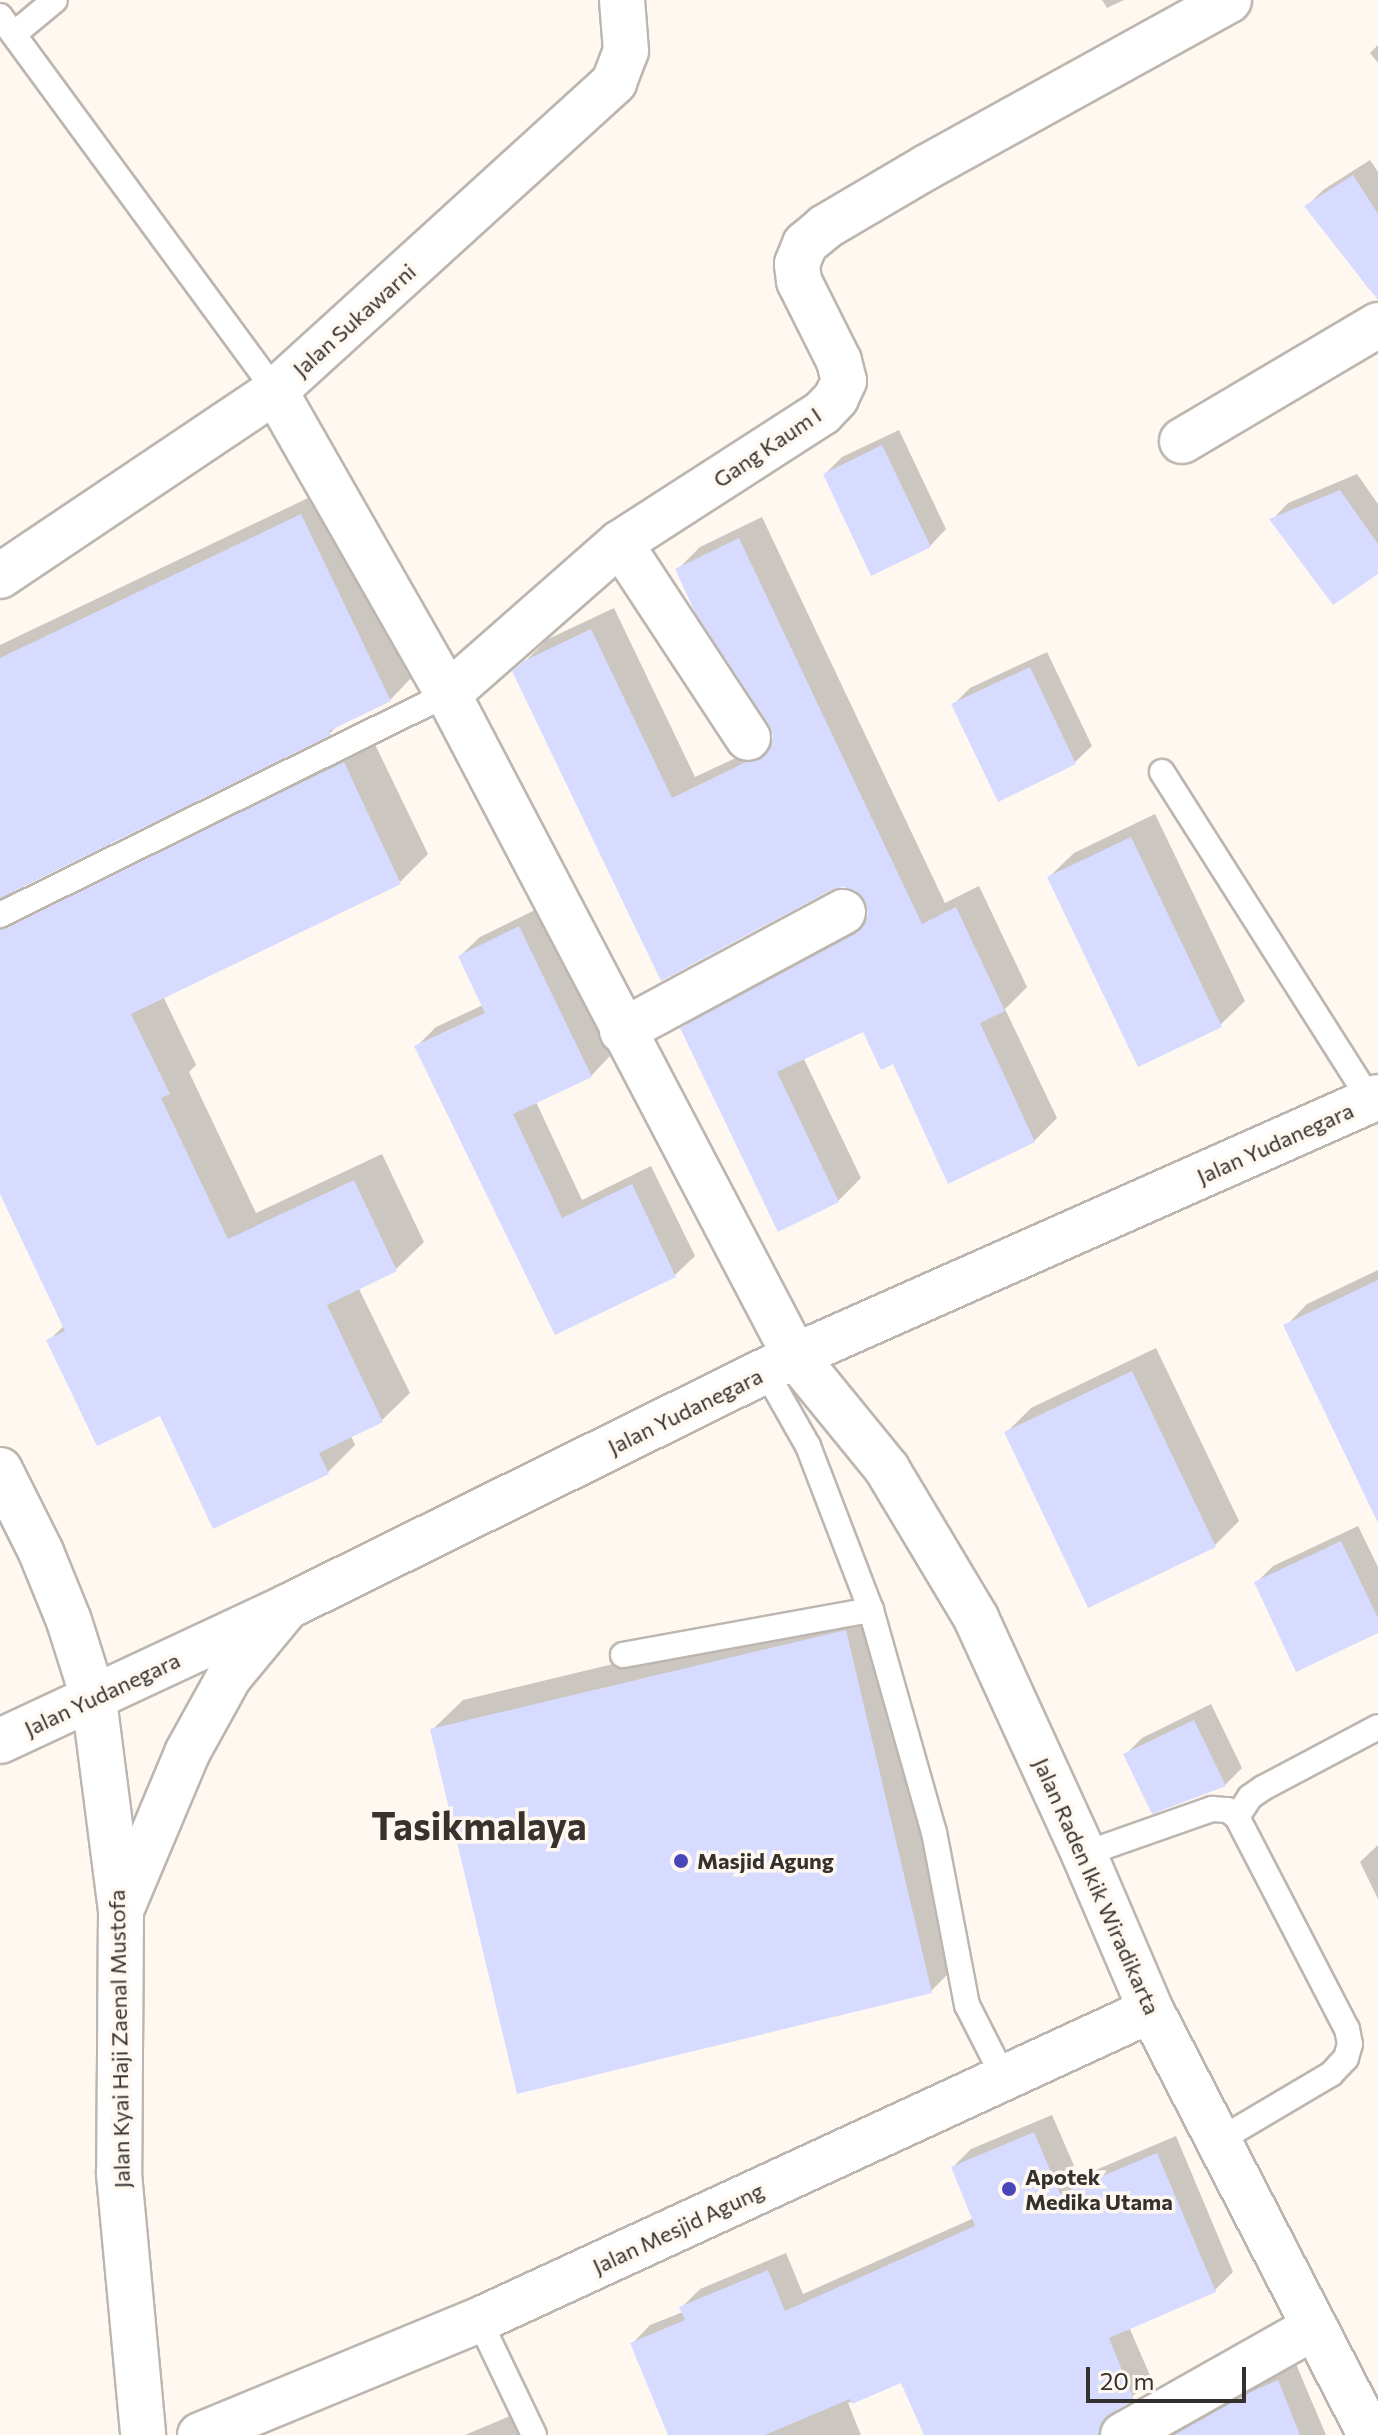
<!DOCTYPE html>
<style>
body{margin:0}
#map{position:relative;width:1378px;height:2435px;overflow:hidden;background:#fff8f1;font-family:Commissioner,sans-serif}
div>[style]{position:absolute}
.shadow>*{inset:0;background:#0003}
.building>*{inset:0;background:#d6dbff}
.roads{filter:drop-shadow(2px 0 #bdb6b0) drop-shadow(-2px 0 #bdb6b0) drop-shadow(0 2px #bdb6b0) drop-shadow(0 -2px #bdb6b0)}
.service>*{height:24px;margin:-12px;padding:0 12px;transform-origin:12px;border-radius:12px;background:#fff}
.minor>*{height:44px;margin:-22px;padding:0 22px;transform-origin:22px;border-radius:22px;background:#fff}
.tertiary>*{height:44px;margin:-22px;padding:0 22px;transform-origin:22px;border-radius:22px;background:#fff}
.secondary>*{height:44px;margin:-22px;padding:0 22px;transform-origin:22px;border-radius:22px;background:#fff}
.primary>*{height:44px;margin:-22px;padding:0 22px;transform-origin:22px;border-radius:22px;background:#fff}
.dots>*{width:22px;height:22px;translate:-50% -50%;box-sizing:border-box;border:4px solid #fff8f1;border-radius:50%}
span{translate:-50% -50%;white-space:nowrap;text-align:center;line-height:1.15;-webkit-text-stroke:7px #fff8f1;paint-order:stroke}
.street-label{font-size:22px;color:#33302e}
.poi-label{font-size:22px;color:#33302e;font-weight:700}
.left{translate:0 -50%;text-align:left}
.town-label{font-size:38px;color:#37322d;font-weight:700}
.scale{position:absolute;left:1086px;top:2367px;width:160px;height:36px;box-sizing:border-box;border:4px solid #33302e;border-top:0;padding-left:10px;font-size:24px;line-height:28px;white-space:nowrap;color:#33302e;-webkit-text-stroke:6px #fff8f1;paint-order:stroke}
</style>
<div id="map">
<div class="shadow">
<i style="clip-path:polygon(1102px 0,1124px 0,1107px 8px)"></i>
<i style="clip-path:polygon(1378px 45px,1378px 63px,1370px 53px)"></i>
<i style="clip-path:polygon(1370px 160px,1378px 172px,1378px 283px,1369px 289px,1307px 206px,1323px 190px)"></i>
<i style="clip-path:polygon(899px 430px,946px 529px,930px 546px,825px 474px,842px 457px)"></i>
<i style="clip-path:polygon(1357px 474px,1378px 504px,1378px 571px,1272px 520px,1288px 503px)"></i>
<i style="clip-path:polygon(329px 488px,417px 672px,390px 700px,339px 724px,330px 733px,13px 889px,20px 901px,371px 736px,428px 854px,400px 882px,163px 996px,196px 1065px,189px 1072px,256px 1213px,382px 1154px,424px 1242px,396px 1269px,358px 1287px,410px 1393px,382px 1420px,351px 1436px,355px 1445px,328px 1472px,161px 1413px,49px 1340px,65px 1325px,0 1189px,0 645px)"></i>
<i style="clip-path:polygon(762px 517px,945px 903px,979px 886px,1027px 987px,1005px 1009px,1057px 1118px,1034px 1141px,894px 1062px,864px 1029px,803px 1057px,861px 1178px,838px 1201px,683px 1028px,705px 1006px,869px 918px,867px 900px,856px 889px,843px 885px,830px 888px,662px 979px,515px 671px,548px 639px,614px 608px,695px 777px,774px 740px,771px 724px,677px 570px,700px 547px)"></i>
<i style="clip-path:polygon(1047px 652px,1092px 746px,1075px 762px,999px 799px,954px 704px,970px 688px)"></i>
<i style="clip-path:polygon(1155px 814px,1245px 1001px,1220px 1025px,1049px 877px,1074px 853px)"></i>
<i style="clip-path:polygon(539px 908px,610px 1056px,591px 1076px,536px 1102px,582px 1200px,651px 1166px,695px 1256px,675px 1275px,556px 1332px,417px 1046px,436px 1027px,483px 1005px,460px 956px,480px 937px)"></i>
<i style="clip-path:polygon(1378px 1270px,1378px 1482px,1286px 1326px,1307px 1304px)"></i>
<i style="clip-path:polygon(1156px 1348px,1239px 1521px,1215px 1545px,1007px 1432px,1031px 1408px)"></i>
<i style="clip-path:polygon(1358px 1526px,1378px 1567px,1378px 1630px,1256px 1583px,1273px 1566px)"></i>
<i style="clip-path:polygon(876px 1601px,961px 1961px,931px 1991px,432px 1730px,463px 1700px)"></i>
<i style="clip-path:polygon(1211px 1704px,1242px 1768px,1225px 1785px,1125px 1755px,1142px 1738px)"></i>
<i style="clip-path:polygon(1378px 1845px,1378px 1899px,1360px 1862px)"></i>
<i style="clip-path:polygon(1052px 2115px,1079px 2177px,1176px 2136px,1233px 2272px,1214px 2291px,1129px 2327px,1152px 2380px,1117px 2409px,1116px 2414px,1125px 2435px,926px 2435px,902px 2381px,848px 2403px,861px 2435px,670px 2435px,632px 2344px,650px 2325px,683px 2312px,681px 2308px,700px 2289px,786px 2253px,803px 2294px,974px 2218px,953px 2167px,971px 2149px)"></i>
<i style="clip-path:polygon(1296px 2364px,1326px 2435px,1163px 2435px)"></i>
<i style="clip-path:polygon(531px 2407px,542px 2435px,465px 2435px)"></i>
</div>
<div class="building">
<i style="clip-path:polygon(1353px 175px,1378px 214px,1378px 300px,1304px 206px)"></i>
<i style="clip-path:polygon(882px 445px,931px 547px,871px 576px,823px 474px)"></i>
<i style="clip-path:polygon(1340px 490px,1378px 544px,1378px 574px,1333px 605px,1269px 519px)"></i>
<i style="clip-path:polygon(301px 514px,391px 701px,329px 731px,331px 735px,0 898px,0 658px)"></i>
<i style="clip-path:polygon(739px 538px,922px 924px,956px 907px,1005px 1011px,980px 1023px,1035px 1142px,948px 1184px,893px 1064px,881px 1070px,863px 1032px,777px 1072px,839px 1202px,778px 1232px,680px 1028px,855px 934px,865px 924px,868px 914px,865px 901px,855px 890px,843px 887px,831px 890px,661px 981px,512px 671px,524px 661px,591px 629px,672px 798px,746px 762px,761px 759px,771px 748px,773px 736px,769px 725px,695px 612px,675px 569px)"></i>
<i style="clip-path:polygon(1030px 667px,1076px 764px,998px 802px,951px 704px)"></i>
<i style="clip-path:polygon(344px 762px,401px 884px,131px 1014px,170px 1094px,161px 1098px,228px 1239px,354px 1180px,397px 1271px,327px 1305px,383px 1422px,319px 1453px,329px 1474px,213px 1529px,160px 1416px,97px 1446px,46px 1340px,65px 1331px,0 1194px,0 930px)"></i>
<i style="clip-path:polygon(1131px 837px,1222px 1027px,1138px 1067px,1047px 877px)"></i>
<i style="clip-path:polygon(519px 926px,592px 1077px,513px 1114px,562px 1218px,632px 1184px,676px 1277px,555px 1335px,414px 1046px,485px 1013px,458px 956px)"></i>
<i style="clip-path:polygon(1378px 1280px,1378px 1523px,1283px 1325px)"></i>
<i style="clip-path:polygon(1132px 1371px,1216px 1547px,1088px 1608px,1004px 1432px)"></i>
<i style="clip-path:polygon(1341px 1541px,1378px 1618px,1378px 1633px,1296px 1672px,1254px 1582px)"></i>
<i style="clip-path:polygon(846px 1630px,932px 1993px,517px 2094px,430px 1729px)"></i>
<i style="clip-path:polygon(1194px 1720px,1226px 1786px,1152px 1814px,1123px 1754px)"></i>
<i style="clip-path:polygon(1034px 2132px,1060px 2194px,1157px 2153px,1216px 2292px,1109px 2338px,1134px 2400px,1110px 2414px,1101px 2423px,1098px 2435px,924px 2435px,901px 2383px,852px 2404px,850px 2399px,765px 2435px,668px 2435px,630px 2343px,685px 2320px,679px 2307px,768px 2270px,785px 2311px,975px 2226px,951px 2167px)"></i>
<i style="clip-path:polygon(1278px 2380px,1300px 2435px,1174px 2435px,1251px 2392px)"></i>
</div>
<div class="roads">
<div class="service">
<i style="left:0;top:16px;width:465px;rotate:53.7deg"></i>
<i style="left:14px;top:34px;width:53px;rotate:-39.7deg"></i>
<i style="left:1162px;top:772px;width:388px;rotate:57.6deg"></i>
<i style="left:0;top:915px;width:500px;rotate:-26.3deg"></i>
<i style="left:766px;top:1372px;width:85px;rotate:60.4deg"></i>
<i style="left:808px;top:1446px;width:176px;rotate:69deg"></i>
<i style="left:623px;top:1655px;width:252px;rotate:-10.3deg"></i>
<i style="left:871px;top:1610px;width:231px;rotate:74.2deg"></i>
<i style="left:934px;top:1832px;width:176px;rotate:79.2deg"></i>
<i style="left:967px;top:2005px;width:82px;rotate:63.1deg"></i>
<i style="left:1237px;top:1817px;width:24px;rotate:-57deg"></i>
<i style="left:1250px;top:1797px;width:16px;rotate:-35deg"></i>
<i style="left:1263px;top:1788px;width:130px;rotate:-27.9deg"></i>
<i style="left:1084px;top:1854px;width:136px;rotate:-19.4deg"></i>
<i style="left:1212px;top:1809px;width:16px;rotate:4deg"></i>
<i style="left:1228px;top:1810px;width:11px;rotate:38deg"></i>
<i style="left:1237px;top:1817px;width:239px;rotate:62.6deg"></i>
<i style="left:1347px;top:2029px;width:15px;rotate:79deg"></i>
<i style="left:1350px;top:2044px;width:15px;rotate:106deg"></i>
<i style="left:1346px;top:2058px;width:22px;rotate:133deg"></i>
<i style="left:1331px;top:2074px;width:134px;rotate:149.4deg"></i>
<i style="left:479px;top:2320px;width:127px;rotate:64.4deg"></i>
</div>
<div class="minor">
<i style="left:275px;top:391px;width:349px;rotate:60.3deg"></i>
<i style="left:448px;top:694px;width:747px;rotate:62.34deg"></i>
<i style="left:1182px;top:441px;width:228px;rotate:-30.6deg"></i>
<i style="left:620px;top:543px;width:233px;rotate:56.7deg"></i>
<i style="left:0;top:576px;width:331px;rotate:-33.9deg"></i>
<i style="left:275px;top:391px;width:459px;rotate:-42.3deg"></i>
<i style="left:614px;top:82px;width:33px;rotate:-69deg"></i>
<i style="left:626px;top:51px;width:51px;rotate:-94.5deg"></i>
<i style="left:448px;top:694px;width:229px;rotate:-41.3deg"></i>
<i style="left:620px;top:543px;width:240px;rotate:-32.8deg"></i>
<i style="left:822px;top:413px;width:21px;rotate:-47deg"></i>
<i style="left:836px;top:398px;width:19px;rotate:-65deg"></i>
<i style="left:844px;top:381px;width:21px;rotate:-104deg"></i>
<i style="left:839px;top:361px;width:89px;rotate:-116.6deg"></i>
<i style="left:799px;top:281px;width:17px;rotate:-97deg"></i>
<i style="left:797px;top:264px;width:22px;rotate:-68deg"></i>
<i style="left:805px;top:244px;width:26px;rotate:-40deg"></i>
<i style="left:825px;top:227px;width:118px;rotate:-30.5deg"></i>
<i style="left:927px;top:167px;width:345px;rotate:-28.9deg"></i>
<i style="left:622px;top:1031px;width:251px;rotate:-28.3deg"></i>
<i style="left:1123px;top:2435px;width:220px;rotate:-29.4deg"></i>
</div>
<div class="tertiary">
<i style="left:795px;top:1356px;width:146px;rotate:50.8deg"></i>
<i style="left:887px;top:1469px;width:174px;rotate:59.1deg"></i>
<i style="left:976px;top:1618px;width:260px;rotate:65.4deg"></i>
<i style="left:1084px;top:1854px;width:170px;rotate:66.8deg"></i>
<i style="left:1151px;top:2010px;width:478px;rotate:62.7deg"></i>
<i style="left:200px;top:2435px;width:302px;rotate:-22.4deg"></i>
<i style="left:479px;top:2320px;width:740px;rotate:-24.76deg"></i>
</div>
<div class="secondary">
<i style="left:0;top:1741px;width:317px;rotate:-25deg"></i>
<i style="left:287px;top:1607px;width:567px;rotate:-26.29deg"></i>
<i style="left:795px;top:1356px;width:638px;rotate:-23.95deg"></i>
</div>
<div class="primary">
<i style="left:0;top:1470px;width:92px;rotate:63.4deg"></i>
<i style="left:41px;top:1552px;width:74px;rotate:67.9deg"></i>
<i style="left:69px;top:1621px;width:83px;rotate:72.4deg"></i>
<i style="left:94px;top:1700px;width:213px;rotate:82.7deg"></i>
<i style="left:121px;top:1911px;width:263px;rotate:90.4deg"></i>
<i style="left:119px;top:2174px;width:262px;rotate:84.7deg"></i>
<i style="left:122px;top:1908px;width:168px;rotate:-67.2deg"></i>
<i style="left:187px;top:1753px;width:87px;rotate:-61.1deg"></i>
<i style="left:229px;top:1677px;width:91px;rotate:-50.4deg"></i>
</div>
</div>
<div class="dots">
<i style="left:681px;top:1861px;background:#4945bb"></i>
<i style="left:1009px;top:2189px;background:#4945bb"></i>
</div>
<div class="street-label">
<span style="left:354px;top:320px;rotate:-42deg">Jalan Sukawarni</span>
<span style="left:767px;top:447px;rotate:-34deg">Gang Kaum I</span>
<span style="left:1275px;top:1143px;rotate:-24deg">Jalan Yudanegara</span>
<span style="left:685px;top:1411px;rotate:-26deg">Jalan Yudanegara</span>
<span style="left:102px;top:1694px;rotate:-25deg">Jalan Yudanegara</span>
<span style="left:1097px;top:1886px;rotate:66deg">Jalan Raden Ikik Wiradikarta</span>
<span style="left:119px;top:2039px;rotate:-91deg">Jalan Kyai Haji Zaenal Mustofa</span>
<span style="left:678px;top:2228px;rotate:-25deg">Jalan Mesjid Agung</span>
</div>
<div class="poi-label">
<span class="left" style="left:697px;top:1861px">Masjid Agung</span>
<span class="left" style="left:1025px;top:2189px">Apotek<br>Medika Utama</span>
</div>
<div class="town-label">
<span style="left:479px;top:1825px">Tasikmalaya</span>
</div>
<div class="scale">20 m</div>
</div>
